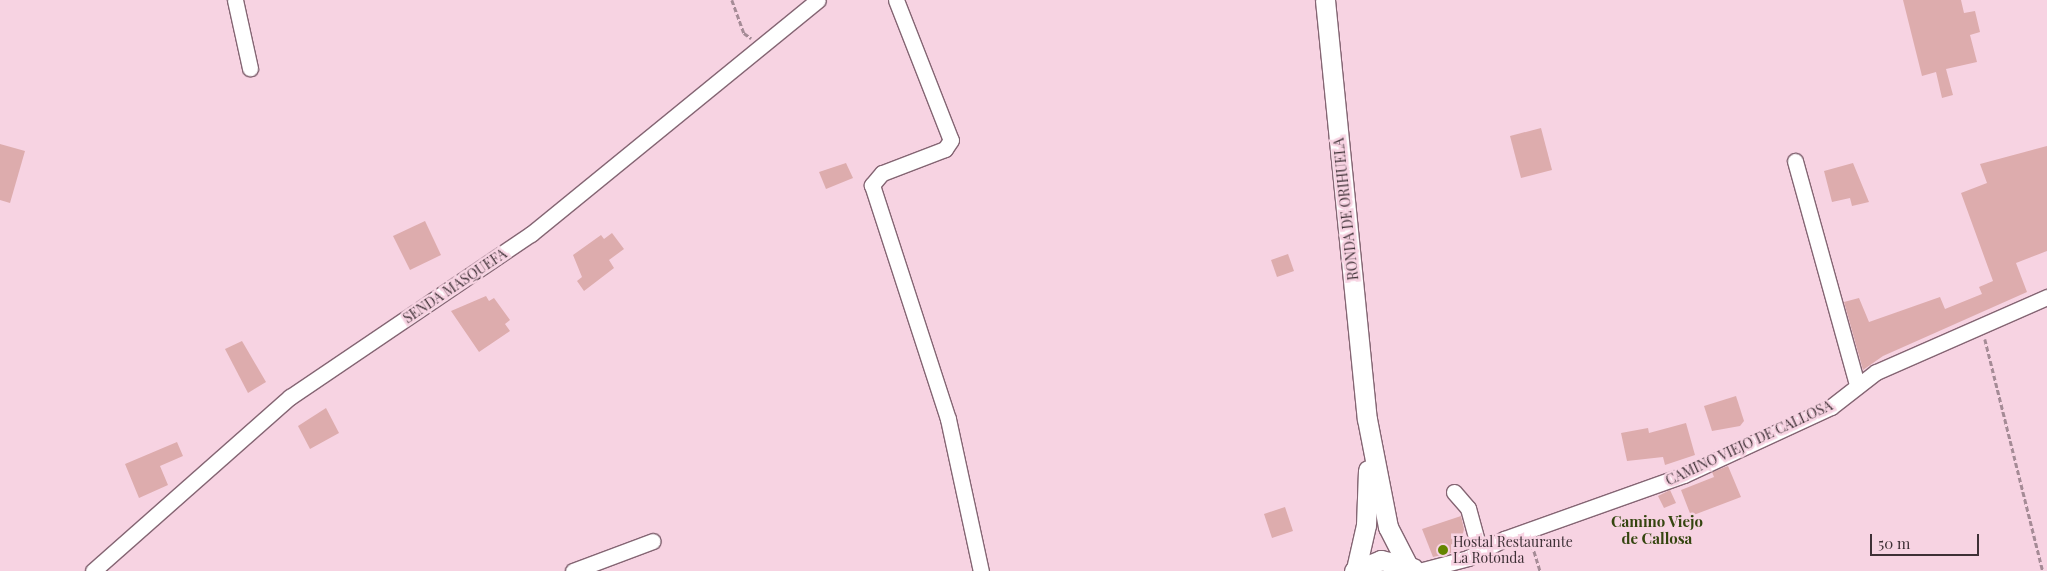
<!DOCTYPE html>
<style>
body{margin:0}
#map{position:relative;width:2047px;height:571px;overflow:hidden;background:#f7d3e2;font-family:"Playfair Display",serif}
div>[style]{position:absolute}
.building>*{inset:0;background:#ddacad}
.path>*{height:2.5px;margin-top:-1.25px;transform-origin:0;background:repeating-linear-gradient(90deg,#a58b96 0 5px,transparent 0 7.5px)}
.roads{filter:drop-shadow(1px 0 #846573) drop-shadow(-1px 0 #846573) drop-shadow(0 1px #846573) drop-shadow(0 -1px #846573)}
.minor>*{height:15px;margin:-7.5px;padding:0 7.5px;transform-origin:7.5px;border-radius:7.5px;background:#fff}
.major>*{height:19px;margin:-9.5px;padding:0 9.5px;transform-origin:9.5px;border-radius:9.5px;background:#fff}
.dots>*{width:14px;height:14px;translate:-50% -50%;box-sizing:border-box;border:2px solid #f7d3e2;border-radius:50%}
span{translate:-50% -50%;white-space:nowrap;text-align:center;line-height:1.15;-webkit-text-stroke:5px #f7d3e2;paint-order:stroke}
.street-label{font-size:14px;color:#3e3036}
.poi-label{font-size:14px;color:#3e3036}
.left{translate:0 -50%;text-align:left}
.neighbourhood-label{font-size:15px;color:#34450f;font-weight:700}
.scale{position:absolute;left:1870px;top:534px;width:109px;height:22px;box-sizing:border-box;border:2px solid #3e3036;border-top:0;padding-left:6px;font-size:15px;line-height:18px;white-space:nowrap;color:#3e3036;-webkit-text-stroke:4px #f7d3e2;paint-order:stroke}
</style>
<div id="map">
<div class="building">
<i style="clip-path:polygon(1903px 0,1961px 0,1964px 13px,1975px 11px,1980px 32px,1970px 35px,1977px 62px,1946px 69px,1953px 95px,1942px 98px,1936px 72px,1922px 76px)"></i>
<i style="clip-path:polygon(1541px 128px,1552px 170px,1521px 178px,1510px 136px)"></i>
<i style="clip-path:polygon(0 144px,25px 151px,10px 203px,0 200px)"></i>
<i style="clip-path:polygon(2047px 146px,2047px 251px,2016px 263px,2027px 292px,1883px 356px,1863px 370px,1844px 302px,1859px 298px,1869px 322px,1940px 297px,1945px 309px,1982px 294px,1979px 287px,1993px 281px,1961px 193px,1987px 183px,1980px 164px)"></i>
<i style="clip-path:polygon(846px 163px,853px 178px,826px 189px,819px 172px)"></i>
<i style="clip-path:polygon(1853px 163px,1869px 202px,1852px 206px,1850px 198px,1832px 202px,1824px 171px)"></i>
<i style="clip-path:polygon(425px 221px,441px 255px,410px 270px,393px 236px)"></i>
<i style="clip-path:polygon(612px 233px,624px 249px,609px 260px,614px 268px,584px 291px,577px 281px,582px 277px,573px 255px,601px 235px,604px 239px)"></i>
<i style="clip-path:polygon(1288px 254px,1294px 271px,1277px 277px,1271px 260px)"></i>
<i style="clip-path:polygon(486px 296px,489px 301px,494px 298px,510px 320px,505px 324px,510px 331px,479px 352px,451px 311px)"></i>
<i style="clip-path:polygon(242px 341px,266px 382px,248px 393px,225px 349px)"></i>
<i style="clip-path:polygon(1736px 396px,1744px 421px,1740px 426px,1712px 431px,1704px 406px)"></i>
<i style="clip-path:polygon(326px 408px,339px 433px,310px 449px,298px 426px)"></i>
<i style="clip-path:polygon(1686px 423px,1695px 455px,1665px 465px,1663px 457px,1627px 461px,1621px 433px,1648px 428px,1649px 433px)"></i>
<i style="clip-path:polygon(177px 442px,183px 456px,160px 466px,168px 485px,139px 498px,125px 464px)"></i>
<i style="clip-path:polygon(1728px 466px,1741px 497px,1691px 516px,1681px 490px,1714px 477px,1712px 472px)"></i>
<i style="clip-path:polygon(1670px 490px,1676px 503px,1664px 508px,1658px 496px)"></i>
<i style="clip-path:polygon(1285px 507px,1293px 531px,1272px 538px,1264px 514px)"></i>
<i style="clip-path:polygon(1461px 516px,1464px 529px,1459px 551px,1433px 557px,1422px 529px)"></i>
</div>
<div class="path">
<i style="left:732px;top:0;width:35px;rotate:70deg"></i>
<i style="left:744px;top:33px;width:9px;rotate:36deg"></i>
<i style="left:1985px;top:339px;width:239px;rotate:76deg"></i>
<i style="left:1532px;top:544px;width:28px;rotate:73deg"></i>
</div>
<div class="roads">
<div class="minor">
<i style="left:235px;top:0;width:70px;rotate:77.6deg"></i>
<i style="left:896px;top:0;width:150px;rotate:68.6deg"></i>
<i style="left:951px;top:140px;width:11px;rotate:124deg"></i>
<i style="left:945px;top:149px;width:67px;rotate:159.1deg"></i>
<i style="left:882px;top:173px;width:16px;rotate:130deg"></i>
<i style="left:872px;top:185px;width:246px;rotate:72deg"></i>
<i style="left:948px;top:419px;width:156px;rotate:77.8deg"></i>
<i style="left:1795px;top:161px;width:232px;rotate:74.5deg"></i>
<i style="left:1454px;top:492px;width:21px;rotate:49deg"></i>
<i style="left:1468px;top:508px;width:46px;rotate:74.7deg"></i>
<i style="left:93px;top:571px;width:263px;rotate:-41.5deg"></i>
<i style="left:290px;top:397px;width:291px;rotate:-34.1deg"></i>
<i style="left:531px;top:234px;width:370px;rotate:-39.2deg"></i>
<i style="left:573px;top:571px;width:85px;rotate:-20.6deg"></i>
<i style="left:1419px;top:571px;width:51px;rotate:-14.9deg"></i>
<i style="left:1468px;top:558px;width:41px;rotate:-27.8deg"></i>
<i style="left:1504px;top:539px;width:191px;rotate:-19.6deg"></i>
<i style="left:1684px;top:475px;width:162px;rotate:-24.8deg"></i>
<i style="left:1831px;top:407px;width:57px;rotate:-37.9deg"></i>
<i style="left:1876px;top:372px;width:187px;rotate:-23.7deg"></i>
</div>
<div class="major">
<i style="left:1325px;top:0;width:421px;rotate:84.3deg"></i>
<i style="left:1367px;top:419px;width:110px;rotate:79deg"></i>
<i style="left:1388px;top:527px;width:42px;rotate:62.8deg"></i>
<i style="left:1356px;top:569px;width:45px;rotate:-77.2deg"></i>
<i style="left:1366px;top:525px;width:55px;rotate:-87.9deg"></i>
<i style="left:1354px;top:571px;width:29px;rotate:-22deg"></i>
<i style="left:1381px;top:560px;width:33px;rotate:14deg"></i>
</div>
</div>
<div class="dots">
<i style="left:1443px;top:550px;background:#648500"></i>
</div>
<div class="street-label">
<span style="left:1346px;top:209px;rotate:-96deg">RONDA DE ORIHUELA</span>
<span style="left:455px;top:286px;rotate:-34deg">SENDA MASQUEFA</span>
<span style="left:1749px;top:443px;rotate:-25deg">CAMINO VIEJO DE CALLOSA</span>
</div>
<div class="poi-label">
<span class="left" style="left:1453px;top:550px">Hostal Restaurante<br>La Rotonda</span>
</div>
<div class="neighbourhood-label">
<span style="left:1657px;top:530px">Camino Viejo<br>de Callosa</span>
</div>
<div class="scale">50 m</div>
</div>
